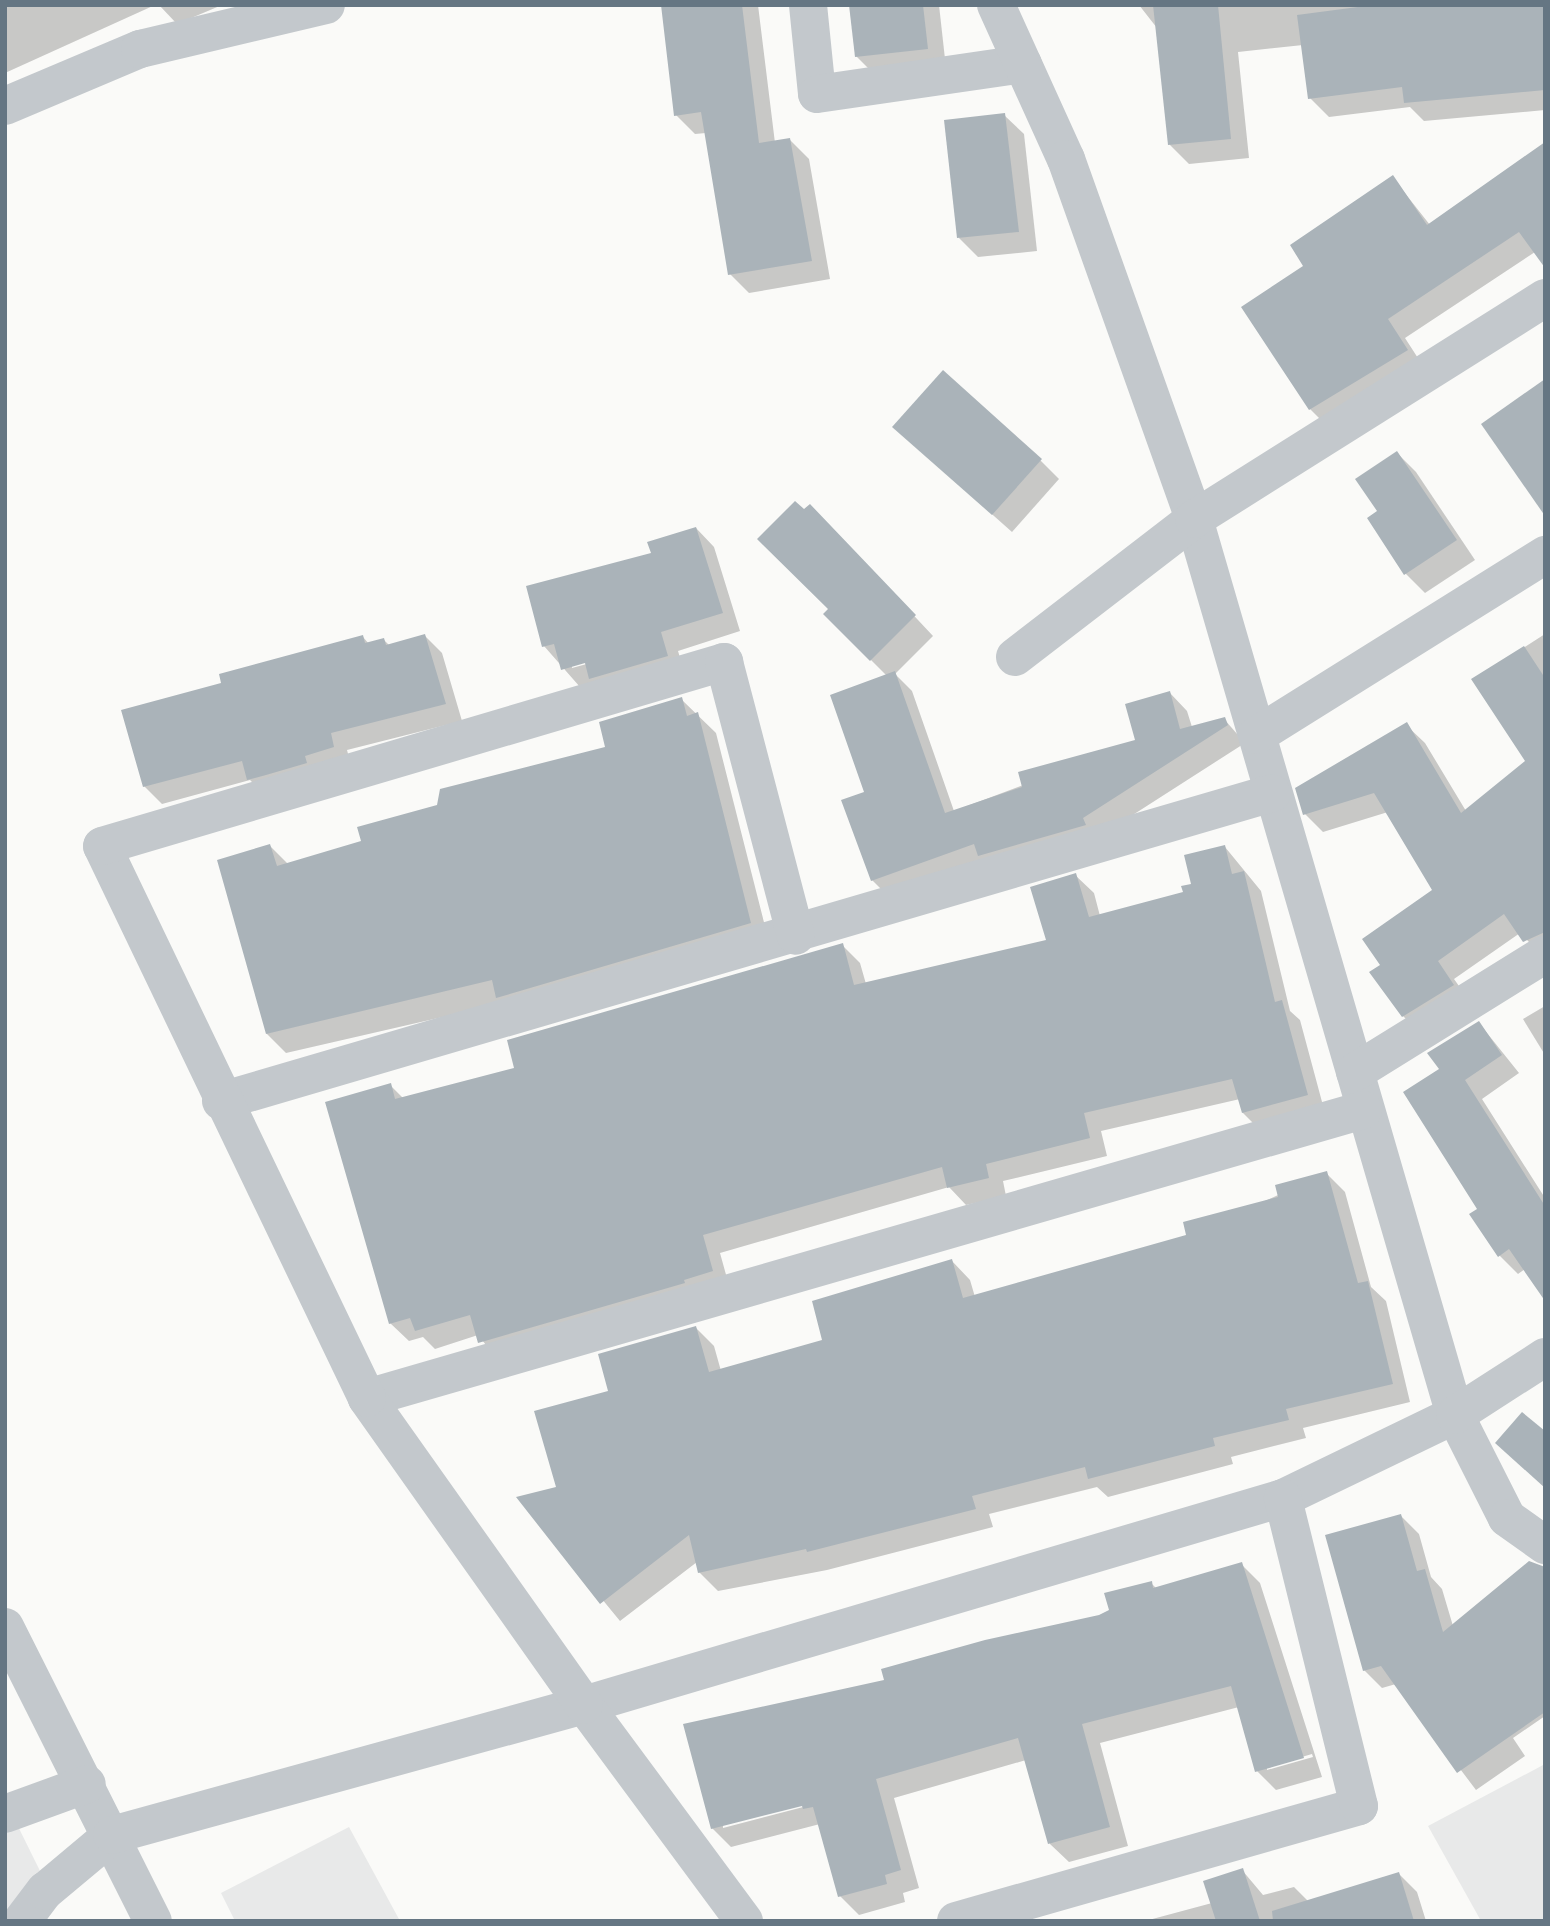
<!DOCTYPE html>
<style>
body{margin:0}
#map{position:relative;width:1550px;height:1926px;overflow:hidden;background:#fafaf8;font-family:"PT Sans",sans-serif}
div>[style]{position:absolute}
.built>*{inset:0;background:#e8e9e9}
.shadow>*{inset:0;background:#0003}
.building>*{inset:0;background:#aab3b9}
.minor>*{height:38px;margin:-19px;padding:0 19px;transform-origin:19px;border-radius:19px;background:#c3c8cc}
span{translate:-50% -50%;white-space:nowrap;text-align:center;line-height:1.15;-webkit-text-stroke:7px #fff;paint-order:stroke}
.frame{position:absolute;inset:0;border:7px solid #657683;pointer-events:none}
</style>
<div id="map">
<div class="built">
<i style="clip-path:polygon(1545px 1764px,1545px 1921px,1481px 1921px,1428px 1826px)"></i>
<i style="clip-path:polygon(5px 1800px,41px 1873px,5px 1920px)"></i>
<i style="clip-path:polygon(349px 1827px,400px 1921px,235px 1921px,221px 1893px)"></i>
</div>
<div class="shadow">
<i style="clip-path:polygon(5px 5px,155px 5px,5px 73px)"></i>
<i style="clip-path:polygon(159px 5px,222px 5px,177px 24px)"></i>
<i style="clip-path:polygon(665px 5px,758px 5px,775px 143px,790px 140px,809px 159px,830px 279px,749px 293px,730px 274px,706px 133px,695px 134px,676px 115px)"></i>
<i style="clip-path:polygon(851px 5px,939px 5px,946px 68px,876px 76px,856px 56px)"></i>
<i style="clip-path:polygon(1139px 5px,1545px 5px,1545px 110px,1424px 121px,1410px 107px,1329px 117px,1310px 98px,1303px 45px,1238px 52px,1249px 158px,1189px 164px,1170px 145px,1157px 28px)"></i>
<i style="clip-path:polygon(1004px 115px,1024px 134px,1037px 251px,978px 257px,959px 238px)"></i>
<i style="clip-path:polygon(1543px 145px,1535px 252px,1405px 338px,1425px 369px,1328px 427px,1310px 409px,1306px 266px,1393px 178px,1430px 225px)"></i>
<i style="clip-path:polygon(894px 427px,1040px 460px,1059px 479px,1012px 532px)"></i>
<i style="clip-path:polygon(1397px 453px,1416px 472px,1475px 560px,1425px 593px,1406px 574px,1379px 512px)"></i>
<i style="clip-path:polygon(829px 525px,933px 636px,895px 674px,912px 691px,954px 811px,1138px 742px,1170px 693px,1187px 711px,1192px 727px,1224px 719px,1245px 743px,1100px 836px,890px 898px,872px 880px,866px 793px,887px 676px,825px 614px,830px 609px)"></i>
<i style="clip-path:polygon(evenodd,696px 528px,714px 547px,740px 631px,678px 651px,685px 674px,580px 687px,544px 646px,653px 555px,696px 528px,593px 659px,594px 662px,572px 668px,572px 665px,593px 659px)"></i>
<i style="clip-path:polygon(1545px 634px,1545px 958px,1520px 933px,1454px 979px,1471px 1003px,1421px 1034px,1403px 1016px,1382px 965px,1434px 891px,1388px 812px,1323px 832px,1305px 814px,1406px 725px,1425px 743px,1466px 811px,1527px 762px,1474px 680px)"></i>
<i style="clip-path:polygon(425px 636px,442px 653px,462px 721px,347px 750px,351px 765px,266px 796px,250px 780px,162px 804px,144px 786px,224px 684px,363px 637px,369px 644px,384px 640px,390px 646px)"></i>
<i style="clip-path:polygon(681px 699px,716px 733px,769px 942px,286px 1053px,267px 1034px,270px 846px,289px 865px,363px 843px,438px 807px,607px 748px)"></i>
<i style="clip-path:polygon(1225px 847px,1261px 891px,1290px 1011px,1300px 1020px,1325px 1113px,1261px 1131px,1243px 1113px,1240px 1099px,1101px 1131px,1107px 1156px,1003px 1181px,1006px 1196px,966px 1205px,949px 1187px,720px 1253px,730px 1289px,498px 1360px,478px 1335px,435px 1349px,423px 1337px,409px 1341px,390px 1323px,390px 1085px,404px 1099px,516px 1070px,842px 945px,860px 963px,866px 984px,1049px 941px,1075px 875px,1094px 893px,1100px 916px,1185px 894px)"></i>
<i style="clip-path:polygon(1545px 1006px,1545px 1055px,1523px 1019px)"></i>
<i style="clip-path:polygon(1479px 1023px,1519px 1073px,1482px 1099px,1545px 1198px,1545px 1297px,1525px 1269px,1518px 1274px,1500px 1256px,1472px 1215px,1480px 1209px,1442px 1070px)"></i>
<i style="clip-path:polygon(1326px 1173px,1345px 1192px,1371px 1287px,1386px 1301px,1410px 1402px,1303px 1428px,1306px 1438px,1231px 1457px,1233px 1464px,1108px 1497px,1097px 1487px,989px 1514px,993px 1527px,827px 1570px,718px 1591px,699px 1572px,697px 1562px,620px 1621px,519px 1498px,558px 1488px,610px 1392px,696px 1328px,714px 1346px,721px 1371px,824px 1341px,952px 1261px,970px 1280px,975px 1297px,1189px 1236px)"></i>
<i style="clip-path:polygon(1401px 1516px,1419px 1534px,1431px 1577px,1442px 1589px,1453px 1626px,1545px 1579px,1545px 1716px,1513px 1738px,1525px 1756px,1476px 1790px,1396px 1684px,1382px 1688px,1364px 1670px)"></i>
<i style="clip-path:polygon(evenodd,1241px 1564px,1260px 1583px,1322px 1777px,1276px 1790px,1257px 1771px,1239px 1707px,1100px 1743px,1128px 1846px,1069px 1862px,1050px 1844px,1026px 1760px,894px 1798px,919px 1888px,903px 1893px,905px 1902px,859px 1915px,840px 1896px,820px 1824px,731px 1847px,712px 1828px,886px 1681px,1100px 1617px,1151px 1583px,1157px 1589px,1241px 1564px,1312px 1754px,1313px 1757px,1267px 1770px,1267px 1767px,1312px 1754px,1241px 1564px,810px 1802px,811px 1805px,723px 1828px,723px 1824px,810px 1802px)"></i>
<i style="clip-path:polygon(1242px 1870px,1263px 1895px,1294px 1887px,1308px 1901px,1398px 1873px,1417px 1892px,1426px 1921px,1145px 1921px,1212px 1903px)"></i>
</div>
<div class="building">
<i style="clip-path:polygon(661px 5px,742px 5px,759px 143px,790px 138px,812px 261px,728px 275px,701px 112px,674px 116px)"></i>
<i style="clip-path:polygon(849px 5px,923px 5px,928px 49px,855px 57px)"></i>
<i style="clip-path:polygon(1153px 5px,1218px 5px,1231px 139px,1168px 145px)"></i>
<i style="clip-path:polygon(1373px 5px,1545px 5px,1545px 90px,1404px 103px,1402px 87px,1308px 99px,1297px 15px)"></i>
<i style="clip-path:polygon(1005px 113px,1019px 232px,957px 238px,944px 120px)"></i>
<i style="clip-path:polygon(1545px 142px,1545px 268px,1519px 232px,1388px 319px,1408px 350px,1309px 410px,1241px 307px,1303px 266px,1290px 245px,1393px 175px,1427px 225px)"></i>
<i style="clip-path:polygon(943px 370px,1042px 459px,992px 515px,892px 427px)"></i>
<i style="clip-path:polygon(1545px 379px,1545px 516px,1481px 424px)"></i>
<i style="clip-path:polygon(1397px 451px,1457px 540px,1404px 575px,1367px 518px,1377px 511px,1355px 479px)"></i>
<i style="clip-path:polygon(795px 501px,804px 509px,810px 504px,916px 615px,870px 661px,823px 614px,828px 609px,757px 539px)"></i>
<i style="clip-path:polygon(696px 527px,723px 613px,661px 632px,668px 656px,589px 679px,585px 663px,561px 670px,554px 644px,542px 647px,526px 586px,651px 553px,647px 542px)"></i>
<i style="clip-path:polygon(425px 634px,446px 704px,331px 733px,334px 747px,305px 756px,307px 763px,266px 775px,247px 780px,242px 761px,143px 787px,121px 710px,221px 683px,219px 674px,363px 635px,365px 643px,384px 638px,386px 645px)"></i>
<i style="clip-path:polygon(1524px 646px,1545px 678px,1545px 932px,1523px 942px,1504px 914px,1438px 961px,1454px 985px,1402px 1017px,1369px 972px,1380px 965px,1362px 939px,1432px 890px,1374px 793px,1303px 815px,1295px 788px,1407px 722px,1461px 813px,1525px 761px,1471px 679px)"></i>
<i style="clip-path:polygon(895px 671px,945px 813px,1022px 787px,1018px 772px,1135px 740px,1125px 704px,1170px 691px,1180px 729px,1225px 717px,1228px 725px,1083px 818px,1086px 825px,978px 856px,974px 844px,871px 881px,841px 800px,864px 792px,830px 695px)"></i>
<i style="clip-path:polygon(682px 697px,687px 716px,698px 712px,751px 923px,496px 998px,492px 980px,266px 1034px,217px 860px,270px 844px,277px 866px,361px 841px,357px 827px,437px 805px,440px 789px,605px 747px,599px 722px)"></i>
<i style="clip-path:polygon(1225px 845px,1232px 874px,1244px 871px,1275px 1002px,1282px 1000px,1308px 1095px,1242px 1113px,1232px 1079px,1084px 1113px,1090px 1138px,986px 1164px,989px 1178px,947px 1188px,942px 1167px,703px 1235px,713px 1271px,684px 1280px,685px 1283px,478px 1343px,470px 1315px,415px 1331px,410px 1318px,389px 1324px,325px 1102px,391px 1083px,395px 1099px,514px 1068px,507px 1040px,843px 943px,854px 985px,1046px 940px,1030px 887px,1076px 873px,1089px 917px,1183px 892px,1181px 886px,1191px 884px,1184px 855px)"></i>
<i style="clip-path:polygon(1479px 1021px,1502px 1055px,1465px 1080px,1545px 1206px,1545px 1301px,1509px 1249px,1498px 1257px,1469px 1214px,1477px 1209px,1403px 1092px,1439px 1069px,1427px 1053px)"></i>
<i style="clip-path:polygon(1327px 1171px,1358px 1283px,1368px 1281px,1393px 1384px,1286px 1409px,1289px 1420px,1213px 1438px,1215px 1446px,1088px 1479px,1085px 1467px,972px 1496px,976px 1509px,807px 1552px,806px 1549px,698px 1573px,689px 1535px,600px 1604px,516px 1497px,556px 1487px,534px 1411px,608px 1391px,598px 1354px,696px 1326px,709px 1372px,822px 1340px,812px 1301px,952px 1259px,963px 1298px,1186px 1235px,1183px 1222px,1278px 1197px,1275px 1185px)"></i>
<i style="clip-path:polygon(1522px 1412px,1545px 1431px,1545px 1488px,1495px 1443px)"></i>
<i style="clip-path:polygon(1401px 1514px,1417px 1571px,1425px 1569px,1443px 1632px,1529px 1561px,1545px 1567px,1545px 1712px,1457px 1773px,1381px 1666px,1363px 1671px,1325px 1535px)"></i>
<i style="clip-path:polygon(1242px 1562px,1304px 1758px,1255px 1772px,1231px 1686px,1082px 1724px,1110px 1827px,1048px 1844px,1018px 1738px,876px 1779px,901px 1870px,885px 1875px,887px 1884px,838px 1897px,813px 1807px,803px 1809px,802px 1806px,711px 1829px,683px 1724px,884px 1680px,881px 1669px,985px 1640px,1099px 1615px,1109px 1610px,1104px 1593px,1152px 1581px,1153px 1588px)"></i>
<i style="clip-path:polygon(1243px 1868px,1260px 1921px,1216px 1921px,1203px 1881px)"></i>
<i style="clip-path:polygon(1399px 1872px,1414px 1921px,1273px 1921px,1272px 1911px)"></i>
</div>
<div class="minor">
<i style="left:808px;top:5px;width:89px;rotate:84.2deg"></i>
<i style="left:817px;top:94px;width:208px;rotate:-8.3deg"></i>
<i style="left:996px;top:5px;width:169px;rotate:65.6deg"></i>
<i style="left:1066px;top:159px;width:382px;rotate:70.4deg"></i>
<i style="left:1194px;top:519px;width:933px;rotate:73.76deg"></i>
<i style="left:1455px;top:1415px;width:115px;rotate:63.2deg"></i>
<i style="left:1507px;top:1518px;width:47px;rotate:35.4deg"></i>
<i style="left:5px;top:106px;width:147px;rotate:-22.9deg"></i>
<i style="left:140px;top:49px;width:191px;rotate:-13.3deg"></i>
<i style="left:1015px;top:657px;width:226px;rotate:-37.6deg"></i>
<i style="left:1194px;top:519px;width:415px;rotate:-32.2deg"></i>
<i style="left:1257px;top:735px;width:340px;rotate:-32deg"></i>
<i style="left:1355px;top:1072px;width:224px;rotate:-31.8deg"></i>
<i style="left:221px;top:1101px;width:1095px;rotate:-16.33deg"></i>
<i style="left:367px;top:1398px;width:1037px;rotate:-16.13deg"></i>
<i style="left:5px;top:1627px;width:329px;rotate:63.3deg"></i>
<i style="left:5px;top:1814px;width:87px;rotate:-20.1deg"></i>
<i style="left:22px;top:1921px;width:38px;rotate:-53deg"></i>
<i style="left:45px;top:1891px;width:87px;rotate:-39.9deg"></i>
<i style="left:112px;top:1835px;width:490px;rotate:-15.4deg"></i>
<i style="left:584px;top:1705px;width:729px;rotate:-16.5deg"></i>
<i style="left:1283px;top:1498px;width:191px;rotate:-25.8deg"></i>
<i style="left:1455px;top:1415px;width:107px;rotate:-32.8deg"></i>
<i style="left:744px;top:1921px;width:269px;rotate:-126.5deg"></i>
<i style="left:584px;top:1705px;width:376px;rotate:-125.3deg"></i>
<i style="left:367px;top:1398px;width:612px;rotate:-115.64deg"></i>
<i style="left:102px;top:846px;width:649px;rotate:-16.48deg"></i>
<i style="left:724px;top:662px;width:283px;rotate:75.3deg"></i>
<i style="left:956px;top:1921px;width:419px;rotate:-15.9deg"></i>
<i style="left:1359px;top:1806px;width:317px;rotate:-103.9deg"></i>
</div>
<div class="frame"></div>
</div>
